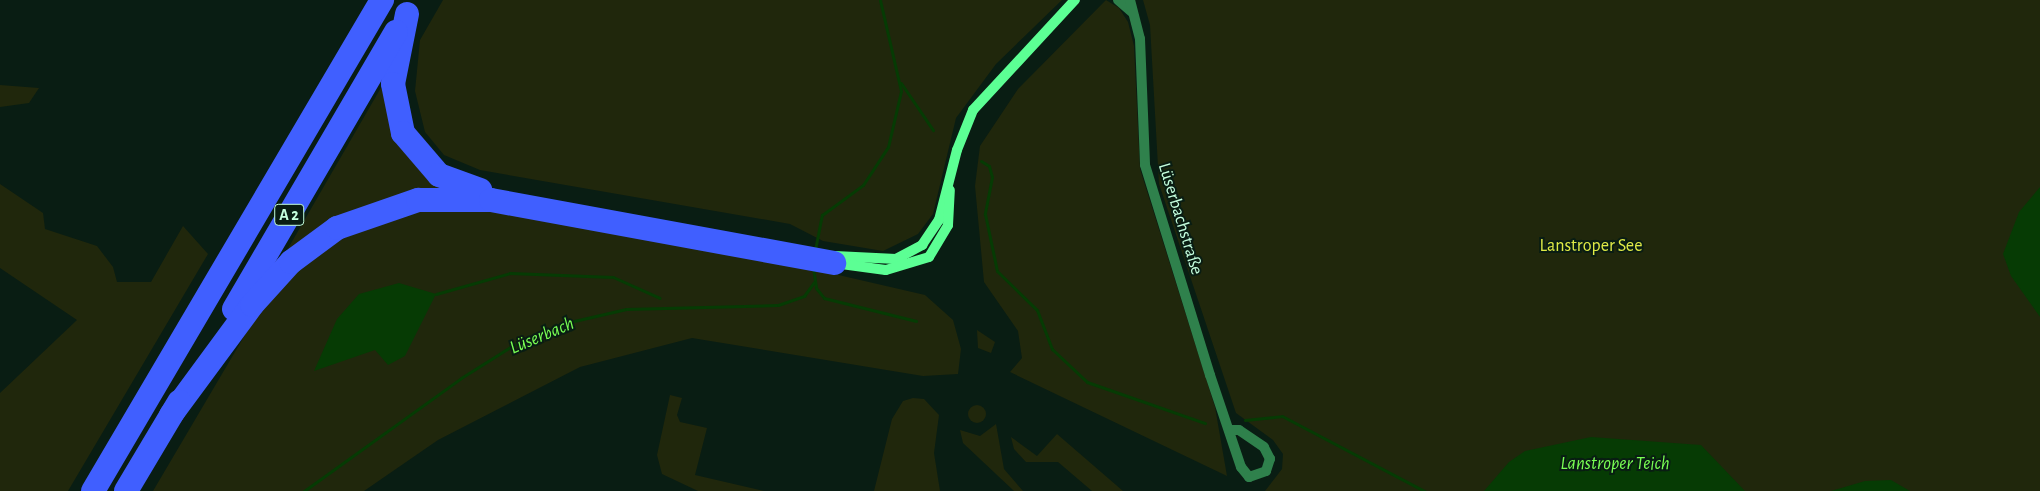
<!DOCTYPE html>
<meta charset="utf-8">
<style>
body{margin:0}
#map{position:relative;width:2040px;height:491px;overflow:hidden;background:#091d13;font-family:"Alegreya Sans",sans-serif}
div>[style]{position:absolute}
.green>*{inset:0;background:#20270c}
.round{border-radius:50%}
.water>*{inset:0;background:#063b04}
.stream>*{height:3px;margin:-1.5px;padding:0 1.5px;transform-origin:1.5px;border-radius:1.5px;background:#063b04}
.street>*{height:10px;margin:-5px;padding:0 5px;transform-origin:5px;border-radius:5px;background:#2f814c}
.secondary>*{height:10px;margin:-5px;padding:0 5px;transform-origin:5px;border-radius:5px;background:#5cff94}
.highway>*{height:24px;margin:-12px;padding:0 12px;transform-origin:12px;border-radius:12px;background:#405fff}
span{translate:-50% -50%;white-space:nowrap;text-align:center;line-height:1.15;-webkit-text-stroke:4px #091d13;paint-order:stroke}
.shield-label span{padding:1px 4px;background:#091d13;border:1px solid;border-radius:4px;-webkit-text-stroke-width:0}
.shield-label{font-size:16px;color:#c5ffde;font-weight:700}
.street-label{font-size:18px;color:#c5ffde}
.park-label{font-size:18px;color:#dfea46}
.water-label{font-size:19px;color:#79ff53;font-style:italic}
</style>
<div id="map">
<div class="green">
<i style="clip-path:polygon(443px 0,1062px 0,996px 64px,956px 118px,933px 214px,918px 234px,883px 251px,823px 241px,790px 224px,480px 170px,444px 155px,425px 132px,415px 91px,420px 40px)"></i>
<i style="clip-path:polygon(1106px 0,1119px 8px,1128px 22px,1134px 46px,1140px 169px,1215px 407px,1227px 476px,1010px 372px,1022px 358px,1018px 331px,984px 282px,975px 186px,980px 146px,1018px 89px)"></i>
<i style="clip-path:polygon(1143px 0,2040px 0,2040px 491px,1265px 491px,1282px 469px,1283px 454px,1273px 440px,1236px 413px,1159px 184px,1150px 25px)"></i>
<i style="clip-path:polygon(386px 79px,387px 94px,456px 190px,279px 264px)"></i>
<i style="clip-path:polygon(0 85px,39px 88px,29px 103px,0 107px)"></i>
<i style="clip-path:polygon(0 184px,43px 213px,45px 229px,97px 246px,113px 267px,117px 282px,151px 282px,183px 226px,208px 254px,68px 491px,0 491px,0 393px,77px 320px,0 268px)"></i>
<i style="clip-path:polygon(449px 207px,498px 210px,765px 258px,925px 295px,953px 320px,961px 349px,958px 374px,923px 376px,692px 338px,580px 367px,438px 440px,364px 491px,153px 491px,252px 323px,287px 280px,341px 238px,408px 213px)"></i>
<i style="clip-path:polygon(977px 330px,995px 342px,991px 353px,978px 348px)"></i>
<i style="clip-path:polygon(670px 395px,682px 398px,677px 415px,680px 422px,707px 428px,695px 475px,764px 491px,698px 491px,662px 474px,657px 455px)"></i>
<i style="clip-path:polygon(913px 398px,924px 399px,939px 415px,934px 453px,940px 491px,874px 491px,892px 419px,903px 401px)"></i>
<i class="round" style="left:968px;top:405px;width:18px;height:18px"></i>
<i style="clip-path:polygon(996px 424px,1004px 469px,1023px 491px,1014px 491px,963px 443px,960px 430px,980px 436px)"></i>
<i style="clip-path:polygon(1057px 434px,1123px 491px,1092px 491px,1058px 462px,1026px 462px,1014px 449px,1011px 437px,1037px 456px)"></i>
</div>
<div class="water">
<i style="clip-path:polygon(2040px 187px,2040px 317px,2011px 276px,2003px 254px,2019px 212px)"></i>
<i style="clip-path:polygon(399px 283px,436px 294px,405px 356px,388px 365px,375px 350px,314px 371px,337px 319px,359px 294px)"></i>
<i style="clip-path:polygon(1591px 437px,1701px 445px,1745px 491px,1484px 491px,1509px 462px,1525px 451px)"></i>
<i style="clip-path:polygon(1891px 480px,1910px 491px,1831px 491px,1865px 481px)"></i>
</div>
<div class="stream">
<i style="left:901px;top:83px;width:57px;rotate:55.8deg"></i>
<i style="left:981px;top:161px;width:9px;rotate:32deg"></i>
<i style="left:989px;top:166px;width:11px;rotate:75deg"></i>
<i style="left:992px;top:177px;width:38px;rotate:101deg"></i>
<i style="left:985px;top:214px;width:58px;rotate:78.1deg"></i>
<i style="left:997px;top:271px;width:56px;rotate:44.3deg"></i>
<i style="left:1037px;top:310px;width:42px;rotate:69deg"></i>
<i style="left:1052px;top:349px;width:48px;rotate:43.3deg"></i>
<i style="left:1087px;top:382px;width:125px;rotate:19.2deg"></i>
<i style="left:815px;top:250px;width:36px;rotate:-79deg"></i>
<i style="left:822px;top:215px;width:51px;rotate:-36.2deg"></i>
<i style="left:863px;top:185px;width:45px;rotate:-56.7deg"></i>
<i style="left:888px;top:147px;width:57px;rotate:-76.9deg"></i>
<i style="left:901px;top:91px;width:93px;rotate:-103deg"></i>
<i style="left:813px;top:268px;width:20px;rotate:81deg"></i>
<i style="left:816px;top:288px;width:13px;rotate:51deg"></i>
<i style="left:824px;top:298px;width:95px;rotate:14deg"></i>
<i style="left:436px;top:294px;width:77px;rotate:-15.8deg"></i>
<i style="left:510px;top:273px;width:103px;rotate:2.2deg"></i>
<i style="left:613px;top:277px;width:51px;rotate:24.1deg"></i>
<i style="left:1245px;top:420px;width:37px;rotate:-6deg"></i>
<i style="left:1282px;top:416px;width:161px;rotate:27.8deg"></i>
<i style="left:304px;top:491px;width:193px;rotate:-35.7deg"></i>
<i style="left:461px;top:378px;width:60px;rotate:-32.1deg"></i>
<i style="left:512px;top:346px;width:54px;rotate:-24.2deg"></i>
<i style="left:561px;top:324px;width:67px;rotate:-13deg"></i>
<i style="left:626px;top:309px;width:152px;rotate:-1.5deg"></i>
<i style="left:778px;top:305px;width:28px;rotate:-19deg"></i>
<i style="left:804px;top:296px;width:17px;rotate:-54deg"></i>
</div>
<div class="street">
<i style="left:1118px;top:0;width:18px;rotate:41deg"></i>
<i style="left:1130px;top:0;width:40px;rotate:75.6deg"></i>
<i style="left:1140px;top:39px;width:126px;rotate:87.7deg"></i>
<i style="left:1145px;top:165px;width:220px;rotate:72.8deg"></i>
<i style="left:1210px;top:375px;width:97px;rotate:71.4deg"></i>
<i style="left:1241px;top:467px;width:13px;rotate:51deg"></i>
<i style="left:1249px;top:477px;width:18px;rotate:-19deg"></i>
<i style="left:1266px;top:471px;width:13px;rotate:-72deg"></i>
<i style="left:1270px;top:459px;width:13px;rotate:-117deg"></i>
<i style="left:1264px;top:447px;width:30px;rotate:-146deg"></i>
<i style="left:1239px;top:430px;width:10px;rotate:180deg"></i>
</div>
<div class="secondary">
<i style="left:835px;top:256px;width:61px;rotate:2.8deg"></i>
<i style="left:896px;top:259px;width:30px;rotate:-28deg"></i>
<i style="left:922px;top:245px;width:30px;rotate:-56deg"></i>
<i style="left:939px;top:220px;width:72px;rotate:-75.6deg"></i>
<i style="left:957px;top:150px;width:43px;rotate:-68.2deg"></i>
<i style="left:973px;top:110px;width:150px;rotate:-47.2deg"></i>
<i style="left:834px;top:263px;width:52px;rotate:7.7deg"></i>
<i style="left:886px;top:270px;width:45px;rotate:-16.8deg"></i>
<i style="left:929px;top:257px;width:37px;rotate:-59deg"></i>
<i style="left:948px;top:225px;width:35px;rotate:-87deg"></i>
</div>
<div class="highway">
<i style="left:407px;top:14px;width:71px;rotate:101.3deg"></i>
<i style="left:393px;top:84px;width:50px;rotate:78.5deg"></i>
<i style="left:403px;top:133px;width:55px;rotate:49.4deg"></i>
<i style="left:439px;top:175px;width:44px;rotate:20.1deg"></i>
<i style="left:234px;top:309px;width:321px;rotate:-59.7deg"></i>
<i style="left:171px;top:415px;width:137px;rotate:-53.6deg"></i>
<i style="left:252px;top:305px;width:58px;rotate:-47.8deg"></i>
<i style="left:291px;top:262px;width:57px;rotate:-36.5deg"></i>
<i style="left:337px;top:228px;width:86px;rotate:-19.1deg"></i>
<i style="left:418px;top:200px;width:73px"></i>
<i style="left:491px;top:200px;width:349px;rotate:10.4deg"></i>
<i style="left:93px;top:491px;width:570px;rotate:-59.52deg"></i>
<i style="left:126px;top:491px;width:104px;rotate:-59.2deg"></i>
</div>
<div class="shield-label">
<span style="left:289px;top:215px">A 2</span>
</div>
<div class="street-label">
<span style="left:1180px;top:219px;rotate:73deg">Lüserbachstraße</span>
</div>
<div class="park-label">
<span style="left:1591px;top:246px">Lanstroper See</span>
</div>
<div class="water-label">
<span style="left:542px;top:336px;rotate:-23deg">Lüserbach</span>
<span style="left:1615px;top:464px">Lanstroper Teich</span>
</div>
</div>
